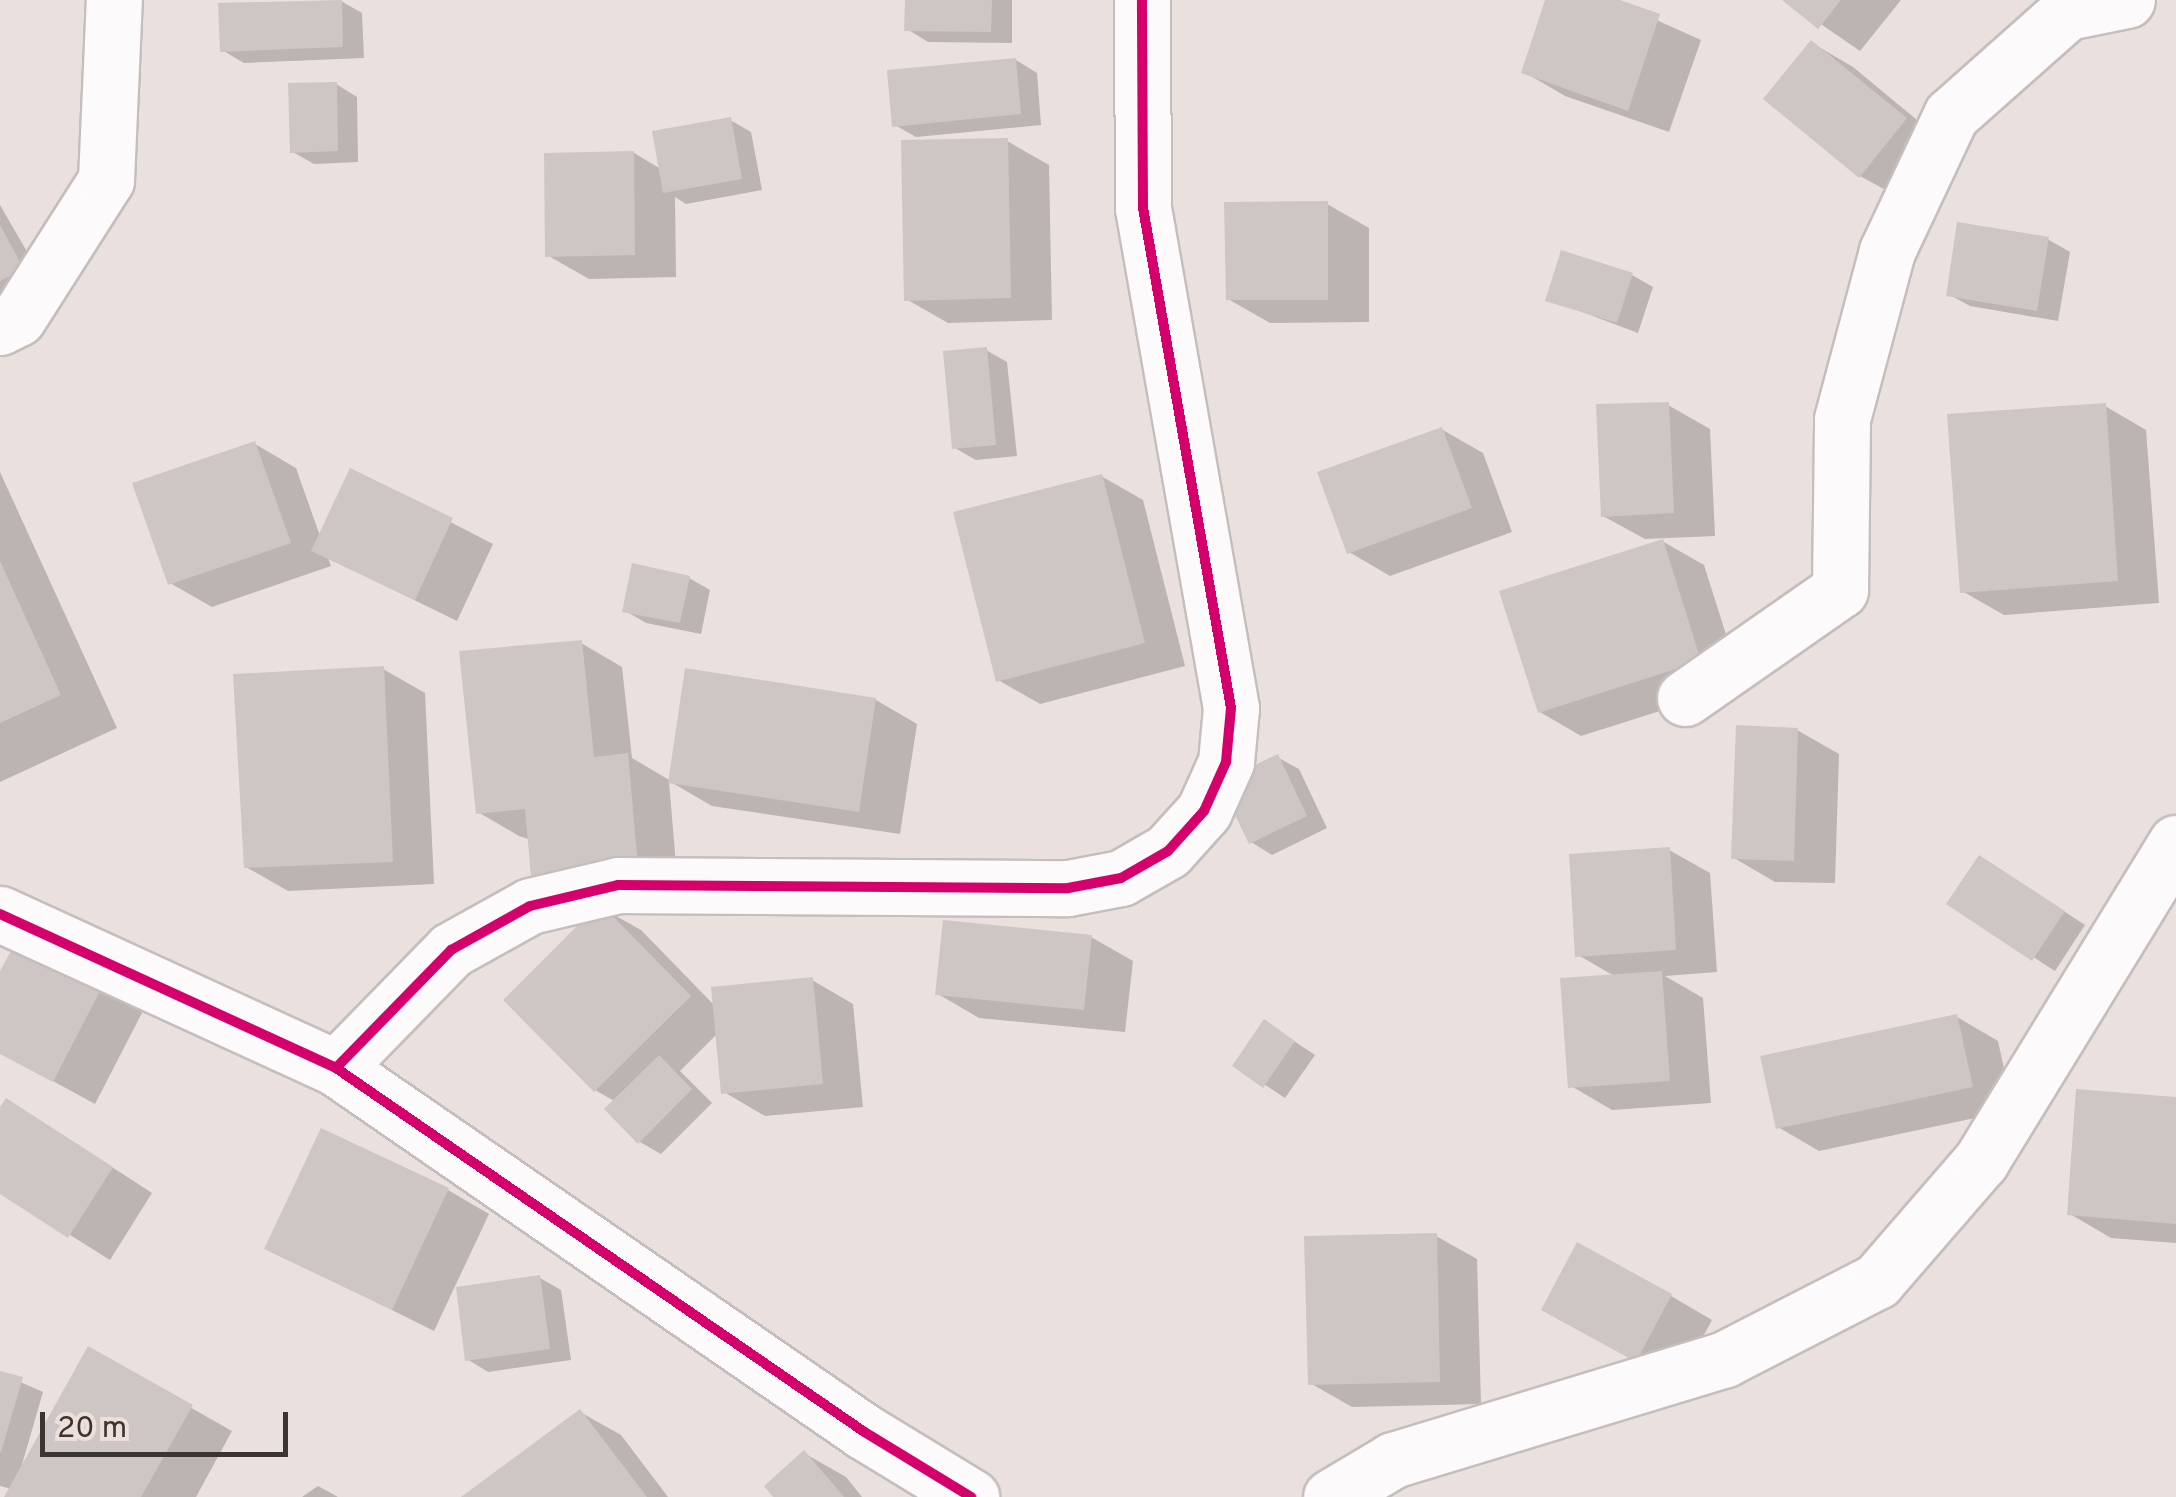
<!DOCTYPE html>
<style>
body{margin:0}
#map{position:relative;width:2176px;height:1497px;overflow:hidden;background:#eae1de;font-family:Overpass,sans-serif}
div>[style]{position:absolute}
.shadow>*{inset:0;background:#0003}
.building>*{inset:0;background:#cdc6c4}
.roads{filter:drop-shadow(2px 0 #c5bebc) drop-shadow(-2px 0 #c5bebc) drop-shadow(0 2px #c5bebc) drop-shadow(0 -2px #c5bebc)}
.minor>*{height:55px;margin:-27.5px;padding:0 27.5px;transform-origin:27.5px;border-radius:27.5px;background:#fcfafa}
.cycleway>*{height:10px;margin:-5px;padding:0 5px;transform-origin:5px;border-radius:5px;background:#d6006c}
span{translate:-50% -50%;white-space:nowrap;text-align:center;line-height:1.15;-webkit-text-stroke:8px #eedfda;paint-order:stroke}
.scale{position:absolute;left:40px;top:1412px;width:248px;height:45px;box-sizing:border-box;border:5px solid #3a3432;border-top:0;padding-left:12px;font-size:30px;line-height:35px;white-space:nowrap;color:#3a3432;-webkit-text-stroke:8px #eedfda;paint-order:stroke}
</style>
<div id="map">
<div class="shadow">
<i style="clip-path:polygon(908px 0,1012px 0,1012px 43px,928px 42px,907px 29px)"></i>
<i style="clip-path:polygon(1548px 0,1612px 0,1701px 40px,1669px 132px,1565px 96px,1524px 72px)"></i>
<i style="clip-path:polygon(1786px 0,1901px 0,1860px 51px)"></i>
<i style="clip-path:polygon(341px 1px,362px 13px,364px 58px,244px 63px,222px 50px)"></i>
<i style="clip-path:polygon(1812px 43px,1853px 67px,1946px 144px,1902px 199px,1860px 176px)"></i>
<i style="clip-path:polygon(1016px 60px,1037px 73px,1041px 125px,916px 137px,895px 125px)"></i>
<i style="clip-path:polygon(336px 84px,357px 97px,358px 162px,314px 164px,293px 152px)"></i>
<i style="clip-path:polygon(730px 120px,751px 132px,762px 190px,686px 204px,675px 197px,676px 277px,589px 279px,547px 255px,634px 153px,661px 169px)"></i>
<i style="clip-path:polygon(1007px 141px,1049px 165px,1052px 320px,948px 323px,906px 299px)"></i>
<i style="clip-path:polygon(1327px 204px,1369px 228px,1369px 322px,1270px 323px,1228px 299px)"></i>
<i style="clip-path:polygon(0 205px,44px 281px,0 304px)"></i>
<i style="clip-path:polygon(1959px 225px,2049px 240px,2070px 252px,2058px 321px,1970px 306px,1948px 294px)"></i>
<i style="clip-path:polygon(1632px 275px,1653px 287px,1638px 333px,1548px 299px)"></i>
<i style="clip-path:polygon(986px 350px,1007px 362px,1017px 456px,976px 460px,955px 448px)"></i>
<i style="clip-path:polygon(1668px 405px,1710px 429px,1715px 536px,1645px 539px,1603px 516px)"></i>
<i style="clip-path:polygon(2105px 406px,2146px 430px,2159px 603px,2004px 615px,1962px 591px)"></i>
<i style="clip-path:polygon(1441px 429px,1483px 453px,1512px 532px,1390px 576px,1349px 552px)"></i>
<i style="clip-path:polygon(255px 444px,296px 468px,320px 536px,351px 471px,493px 544px,457px 621px,328px 558px,331px 566px,212px 607px,170px 583px)"></i>
<i style="clip-path:polygon(0 472px,117px 728px,0 782px)"></i>
<i style="clip-path:polygon(1101px 476px,1143px 500px,1185px 666px,1040px 704px,998px 680px)"></i>
<i style="clip-path:polygon(1662px 541px,1704px 565px,1742px 685px,1581px 736px,1540px 712px)"></i>
<i style="clip-path:polygon(689px 578px,710px 590px,701px 634px,646px 623px,624px 610px)"></i>
<i style="clip-path:polygon(581px 643px,622px 667px,632px 758px,671px 781px,876px 700px,917px 724px,900px 834px,712px 806px,669px 781px,678px 889px,519px 836px,478px 812px)"></i>
<i style="clip-path:polygon(383px 669px,425px 693px,434px 884px,288px 891px,246px 867px)"></i>
<i style="clip-path:polygon(1797px 730px,1839px 754px,1835px 883px,1775px 882px,1734px 858px)"></i>
<i style="clip-path:polygon(1277px 757px,1299px 769px,1327px 828px,1272px 855px,1251px 842px)"></i>
<i style="clip-path:polygon(1669px 850px,1710px 873px,1717px 972px,1665px 976px,1703px 998px,1711px 1103px,1612px 1110px,1571px 1086px,1616px 977px,1578px 955px)"></i>
<i style="clip-path:polygon(2001px 870px,2085px 925px,2055px 971px,1950px 904px)"></i>
<i style="clip-path:polygon(600px 907px,641px 930px,715px 1006px,812px 980px,853px 1004px,863px 1107px,765px 1116px,724px 1092px,718px 1033px,680px 1071px,712px 1103px,661px 1154px,640px 1142px,616px 1102px,595px 1090px)"></i>
<i style="clip-path:polygon(1091px 937px,1133px 961px,1125px 1032px,979px 1018px,938px 994px)"></i>
<i style="clip-path:polygon(19px 941px,144px 1009px,95px 1104px,0 1052px,0 976px)"></i>
<i style="clip-path:polygon(1957px 1017px,1998px 1041px,2013px 1110px,1819px 1151px,1778px 1127px)"></i>
<i style="clip-path:polygon(1265px 1022px,1315px 1055px,1285px 1098px,1235px 1065px)"></i>
<i style="clip-path:polygon(2176px 1100px,2176px 1243px,2111px 1238px,2070px 1214px)"></i>
<i style="clip-path:polygon(0 1111px,47px 1125px,152px 1193px,110px 1260px,0 1191px)"></i>
<i style="clip-path:polygon(448px 1190px,489px 1214px,434px 1331px,268px 1248px)"></i>
<i style="clip-path:polygon(1436px 1236px,1477px 1259px,1481px 1404px,1352px 1407px,1310px 1383px)"></i>
<i style="clip-path:polygon(540px 1278px,561px 1290px,571px 1360px,488px 1372px,467px 1359px)"></i>
<i style="clip-path:polygon(1671px 1296px,1712px 1320px,1678px 1383px,1586px 1332px)"></i>
<i style="clip-path:polygon(89px 1350px,232px 1431px,196px 1497px,7px 1497px,12px 1489px,0 1486px,0 1373px,43px 1392px,21px 1468px)"></i>
<i style="clip-path:polygon(580px 1412px,621px 1435px,668px 1497px,465px 1497px)"></i>
<i style="clip-path:polygon(804px 1453px,846px 1477px,862px 1497px,777px 1497px)"></i>
<i style="clip-path:polygon(318px 1486px,338px 1497px,302px 1497px)"></i>
</div>
<div class="building">
<i style="clip-path:polygon(342px 0,343px 47px,220px 52px,218px 3px)"></i>
<i style="clip-path:polygon(905px 0,992px 0,991px 32px,904px 31px)"></i>
<i style="clip-path:polygon(1545px 0,1620px 0,1660px 14px,1628px 111px,1521px 73px)"></i>
<i style="clip-path:polygon(1782px 0,1841px 0,1818px 29px)"></i>
<i style="clip-path:polygon(1811px 40px,1907px 118px,1859px 178px,1763px 99px)"></i>
<i style="clip-path:polygon(1016px 58px,1021px 114px,892px 127px,887px 70px)"></i>
<i style="clip-path:polygon(337px 82px,338px 151px,290px 153px,288px 83px)"></i>
<i style="clip-path:polygon(731px 117px,742px 179px,663px 193px,652px 131px)"></i>
<i style="clip-path:polygon(1008px 138px,1011px 298px,904px 301px,901px 140px)"></i>
<i style="clip-path:polygon(634px 151px,635px 255px,545px 257px,544px 153px)"></i>
<i style="clip-path:polygon(1328px 201px,1328px 300px,1226px 300px,1224px 202px)"></i>
<i style="clip-path:polygon(1957px 222px,2049px 237px,2037px 311px,1946px 296px)"></i>
<i style="clip-path:polygon(0 225px,24px 269px,0 281px)"></i>
<i style="clip-path:polygon(1561px 250px,1633px 273px,1617px 323px,1545px 301px)"></i>
<i style="clip-path:polygon(987px 347px,996px 445px,952px 449px,943px 351px)"></i>
<i style="clip-path:polygon(1669px 402px,1674px 513px,1601px 517px,1596px 404px)"></i>
<i style="clip-path:polygon(2106px 403px,2118px 581px,1960px 593px,1947px 414px)"></i>
<i style="clip-path:polygon(1442px 427px,1472px 508px,1347px 554px,1317px 472px)"></i>
<i style="clip-path:polygon(255px 441px,291px 543px,168px 585px,132px 483px)"></i>
<i style="clip-path:polygon(350px 468px,453px 518px,415px 600px,311px 551px)"></i>
<i style="clip-path:polygon(1102px 474px,1145px 643px,996px 682px,953px 512px)"></i>
<i style="clip-path:polygon(1663px 539px,1701px 661px,1538px 713px,1499px 591px)"></i>
<i style="clip-path:polygon(0 561px,61px 695px,0 723px)"></i>
<i style="clip-path:polygon(632px 563px,690px 576px,680px 623px,622px 612px)"></i>
<i style="clip-path:polygon(582px 640px,594px 757px,628px 753px,638px 866px,531px 877px,525px 809px,476px 814px,459px 651px)"></i>
<i style="clip-path:polygon(384px 666px,393px 862px,244px 868px,233px 674px)"></i>
<i style="clip-path:polygon(685px 668px,876px 698px,859px 812px,668px 783px)"></i>
<i style="clip-path:polygon(1736px 725px,1798px 728px,1794px 861px,1731px 859px)"></i>
<i style="clip-path:polygon(1278px 754px,1307px 816px,1249px 844px,1219px 782px)"></i>
<i style="clip-path:polygon(1670px 847px,1676px 950px,1575px 957px,1569px 854px)"></i>
<i style="clip-path:polygon(1979px 855px,2065px 911px,2032px 961px,1946px 904px)"></i>
<i style="clip-path:polygon(600px 903px,691px 996px,594px 1092px,503px 1000px)"></i>
<i style="clip-path:polygon(943px 920px,1092px 935px,1084px 1010px,935px 995px)"></i>
<i style="clip-path:polygon(18px 938px,104px 983px,53px 1082px,0 1054px,0 971px)"></i>
<i style="clip-path:polygon(1662px 971px,1670px 1081px,1568px 1088px,1560px 978px)"></i>
<i style="clip-path:polygon(813px 977px,823px 1084px,721px 1094px,711px 987px)"></i>
<i style="clip-path:polygon(1957px 1014px,1973px 1087px,1776px 1129px,1760px 1056px)"></i>
<i style="clip-path:polygon(1264px 1019px,1295px 1041px,1263px 1088px,1232px 1066px)"></i>
<i style="clip-path:polygon(659px 1055px,692px 1089px,638px 1144px,604px 1109px)"></i>
<i style="clip-path:polygon(2076px 1089px,2176px 1097px,2176px 1224px,2067px 1215px)"></i>
<i style="clip-path:polygon(6px 1098px,113px 1167px,68px 1238px,0 1194px,0 1107px)"></i>
<i style="clip-path:polygon(321px 1128px,449px 1188px,392px 1310px,264px 1249px)"></i>
<i style="clip-path:polygon(1437px 1233px,1440px 1382px,1308px 1385px,1304px 1236px)"></i>
<i style="clip-path:polygon(1577px 1242px,1672px 1294px,1636px 1362px,1541px 1310px)"></i>
<i style="clip-path:polygon(540px 1275px,550px 1349px,465px 1361px,456px 1287px)"></i>
<i style="clip-path:polygon(88px 1346px,193px 1405px,141px 1497px,4px 1497px)"></i>
<i style="clip-path:polygon(0 1371px,23px 1377px,1px 1452px,0 1452px)"></i>
<i style="clip-path:polygon(580px 1409px,647px 1497px,461px 1497px)"></i>
<i style="clip-path:polygon(804px 1450px,844px 1497px,773px 1497px,764px 1486px)"></i>
</div>
<div class="roads">
<div class="minor">
<i style="left:0;top:327px;width:20px;rotate:-27deg"></i>
<i style="left:18px;top:318px;width:164px;rotate:-57.5deg"></i>
<i style="left:106px;top:180px;width:180px;rotate:-87.5deg"></i>
<i style="left:1685px;top:698px;width:189px;rotate:-34.9deg"></i>
<i style="left:1840px;top:590px;width:171px;rotate:-89.3deg"></i>
<i style="left:1842px;top:419px;width:174px;rotate:-75deg"></i>
<i style="left:1887px;top:251px;width:150px;rotate:-64.8deg"></i>
<i style="left:1951px;top:115px;width:155px;rotate:-41.6deg"></i>
<i style="left:2067px;top:12px;width:61px;rotate:-11.3deg"></i>
<i style="left:0;top:914px;width:370px;rotate:24.6deg"></i>
<i style="left:336px;top:1068px;width:640px;rotate:34.56deg"></i>
<i style="left:863px;top:1431px;width:127px;rotate:31.4deg"></i>
<i style="left:336px;top:1068px;width:165px;rotate:-45.7deg"></i>
<i style="left:451px;top:950px;width:90px;rotate:-29.1deg"></i>
<i style="left:530px;top:906px;width:90px;rotate:-13.4deg"></i>
<i style="left:618px;top:885px;width:450px;rotate:0.4deg"></i>
<i style="left:1068px;top:888px;width:54px;rotate:-10.7deg"></i>
<i style="left:1121px;top:878px;width:54px;rotate:-29.9deg"></i>
<i style="left:1168px;top:851px;width:54px;rotate:-48deg"></i>
<i style="left:1204px;top:811px;width:54px;rotate:-65.8deg"></i>
<i style="left:1226px;top:762px;width:54px;rotate:-84.7deg"></i>
<i style="left:1231px;top:708px;width:508px;rotate:-99.98deg"></i>
<i style="left:1143px;top:208px;width:208px;rotate:-90.3deg"></i>
<i style="left:1331px;top:1497px;width:72px;rotate:-30.8deg"></i>
<i style="left:1393px;top:1460px;width:347px;rotate:-16.9deg"></i>
<i style="left:1725px;top:1359px;width:171px;rotate:-27.2deg"></i>
<i style="left:1877px;top:1281px;width:159px;rotate:-49.1deg"></i>
<i style="left:1981px;top:1161px;width:373px;rotate:-58.5deg"></i>
</div>
</div>
<div class="cycleway">
<i style="left:0;top:914px;width:370px;rotate:24.6deg"></i>
<i style="left:336px;top:1068px;width:640px;rotate:34.56deg"></i>
<i style="left:863px;top:1431px;width:127px;rotate:31.4deg"></i>
<i style="left:336px;top:1068px;width:165px;rotate:-45.7deg"></i>
<i style="left:451px;top:950px;width:90px;rotate:-29.1deg"></i>
<i style="left:530px;top:906px;width:90px;rotate:-13.4deg"></i>
<i style="left:618px;top:885px;width:450px;rotate:0.4deg"></i>
<i style="left:1068px;top:888px;width:54px;rotate:-10.7deg"></i>
<i style="left:1121px;top:878px;width:54px;rotate:-29.9deg"></i>
<i style="left:1168px;top:851px;width:54px;rotate:-48deg"></i>
<i style="left:1204px;top:811px;width:54px;rotate:-65.8deg"></i>
<i style="left:1226px;top:762px;width:54px;rotate:-84.7deg"></i>
<i style="left:1231px;top:708px;width:508px;rotate:-99.98deg"></i>
<i style="left:1143px;top:208px;width:208px;rotate:-90.3deg"></i>
</div>
<div class="scale">20 m</div>
</div>
